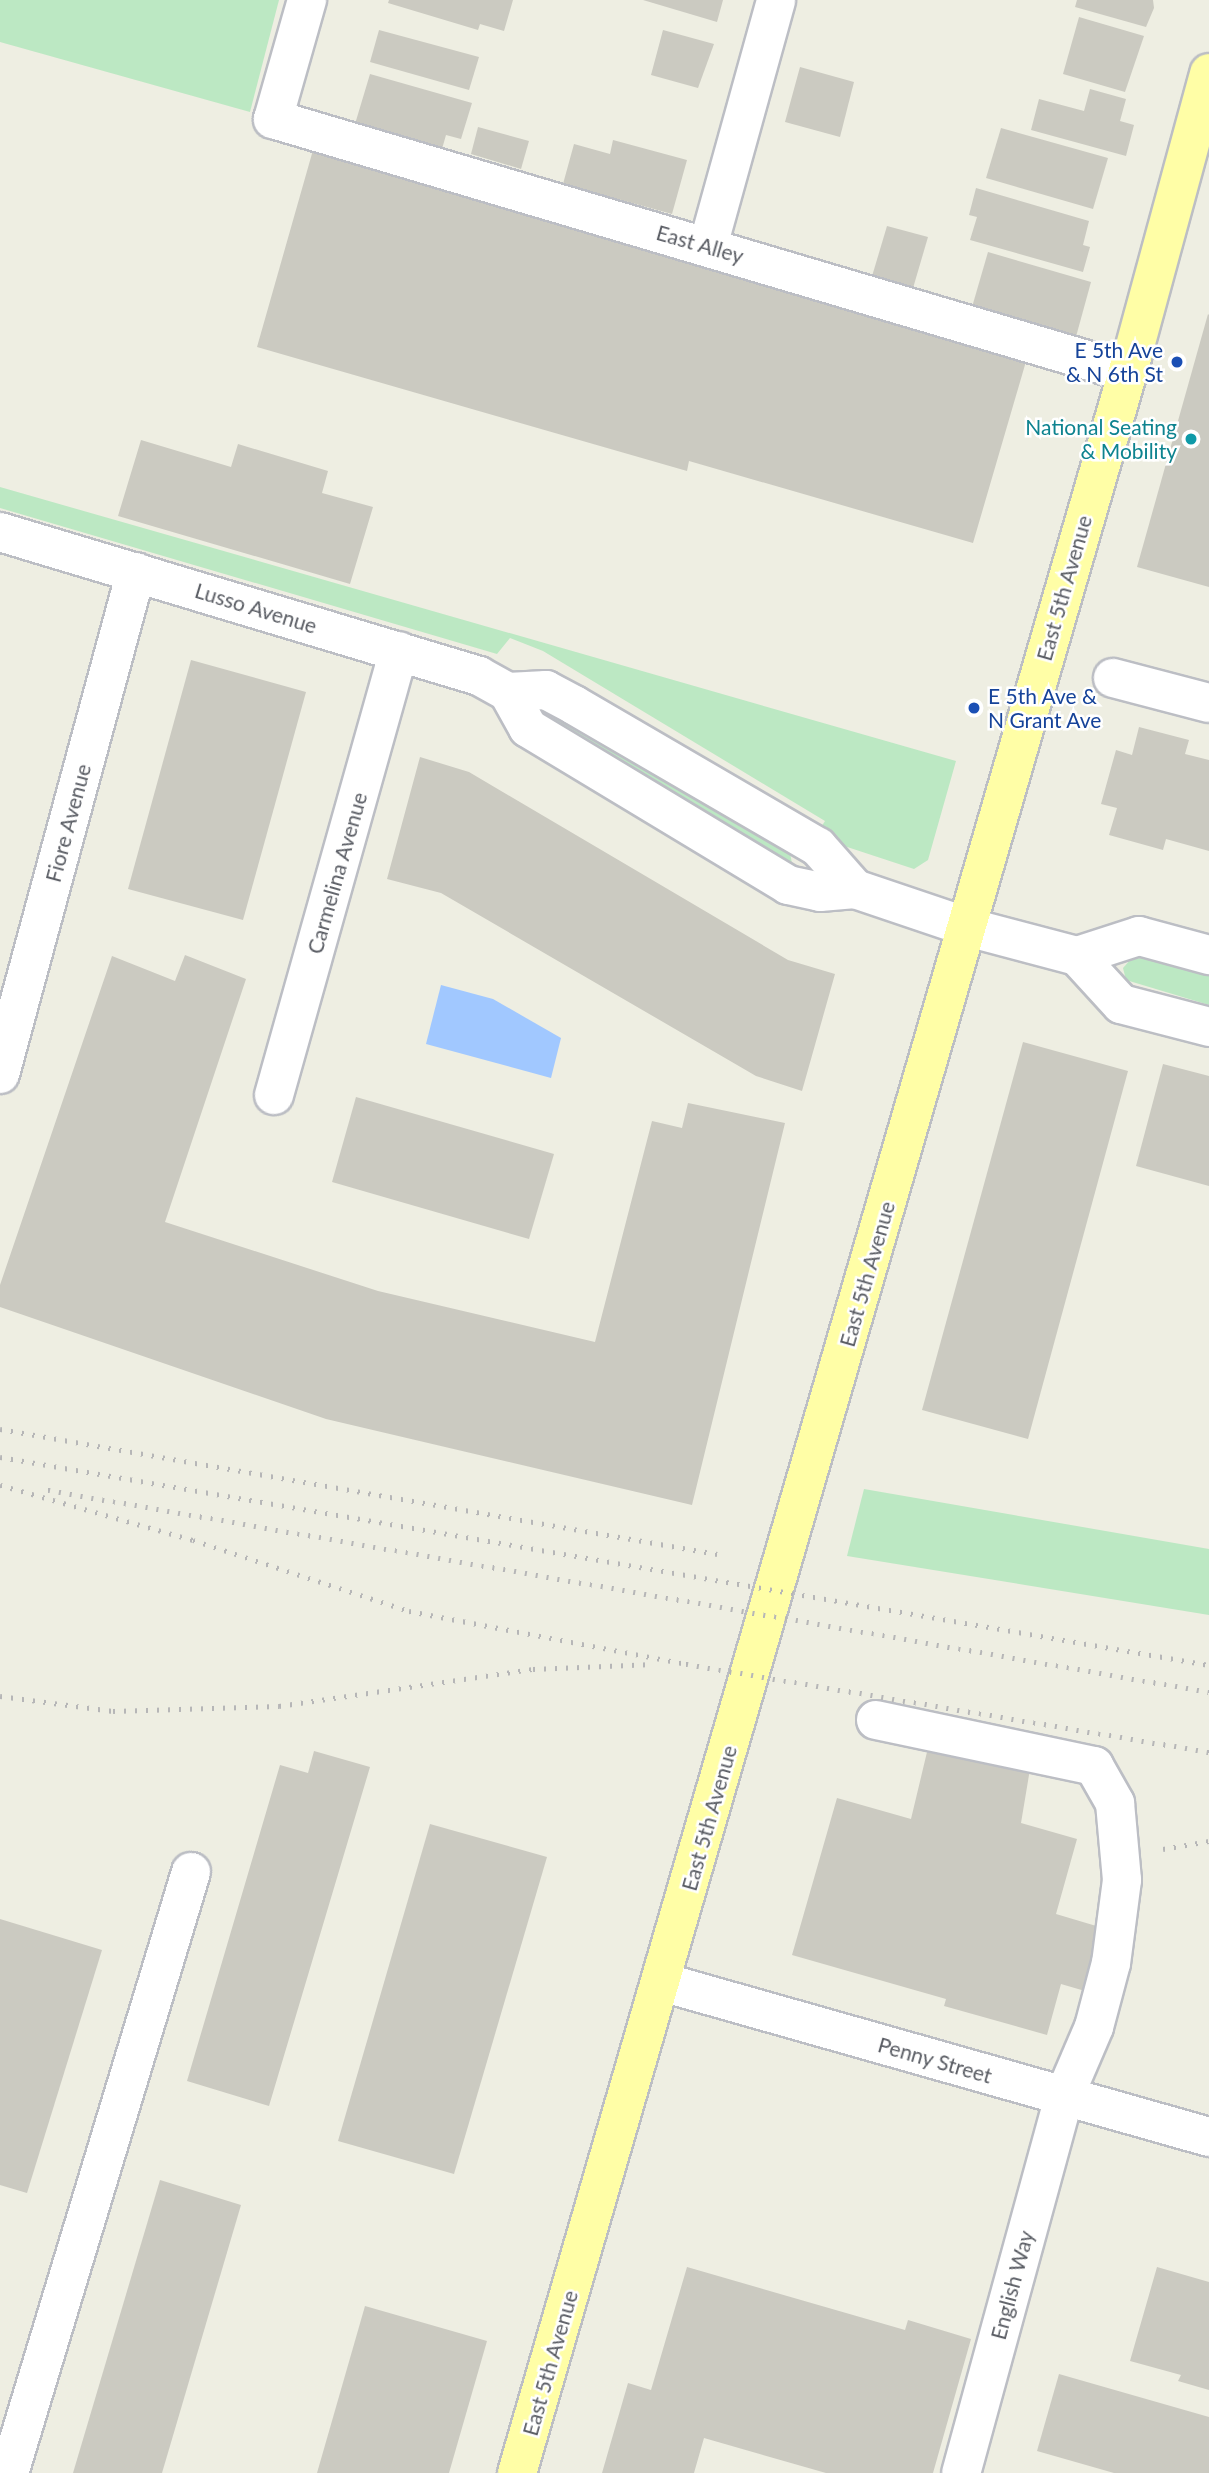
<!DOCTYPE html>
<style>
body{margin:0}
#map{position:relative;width:1209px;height:2473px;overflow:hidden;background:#eeeee2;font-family:Lato,sans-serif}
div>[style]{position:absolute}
.green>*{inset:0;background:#bce8c3}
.water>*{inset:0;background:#a1c8ff}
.building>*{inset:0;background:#cbcac1}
.roads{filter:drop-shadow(2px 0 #bcbec4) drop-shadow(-2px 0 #bcbec4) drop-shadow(0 2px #bcbec4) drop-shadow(0 -2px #bcbec4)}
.minor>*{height:38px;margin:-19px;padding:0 19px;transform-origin:19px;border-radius:19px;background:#fff}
.major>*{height:38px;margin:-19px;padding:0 19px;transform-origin:19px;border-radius:19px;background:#fffea6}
.rail>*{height:5px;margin-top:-2.5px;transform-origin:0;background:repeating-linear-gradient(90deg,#b6b6b7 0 2px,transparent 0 11px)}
.dots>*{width:19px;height:19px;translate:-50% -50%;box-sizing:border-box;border:4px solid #fff;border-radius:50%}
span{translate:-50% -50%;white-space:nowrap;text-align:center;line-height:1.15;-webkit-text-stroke:5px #fff;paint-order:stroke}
.street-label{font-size:21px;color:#5a5d64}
.transit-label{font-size:21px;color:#164399}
.right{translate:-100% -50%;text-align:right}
.left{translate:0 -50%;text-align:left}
.culture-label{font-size:21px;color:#0d838f}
</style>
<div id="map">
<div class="green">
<i style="clip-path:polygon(0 0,279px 0,250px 112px,0 42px)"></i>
<i style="clip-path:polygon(0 487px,956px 761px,928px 860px,914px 869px,832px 842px,818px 832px,825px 821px,543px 651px,510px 638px,497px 654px,0 508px)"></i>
<i style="clip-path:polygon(554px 715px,790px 852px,792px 864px,786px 866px,552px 722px)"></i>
<i style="clip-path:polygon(1141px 958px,1209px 976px,1209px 1005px,1126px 980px,1123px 968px,1131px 959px)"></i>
<i style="clip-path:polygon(864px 1489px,1209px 1549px,1209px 1615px,847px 1556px)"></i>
</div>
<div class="water">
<i style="clip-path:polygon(441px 985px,493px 999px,561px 1038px,551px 1078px,426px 1044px)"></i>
</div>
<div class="building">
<i style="clip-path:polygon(389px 0,513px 0,504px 31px,480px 24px,478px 30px,388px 3px)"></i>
<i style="clip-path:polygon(643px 0,723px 0,717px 22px)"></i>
<i style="clip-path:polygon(1077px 0,1153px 0,1154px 8px,1146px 27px,1075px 7px)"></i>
<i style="clip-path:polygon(1079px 17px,1144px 36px,1125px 92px,1063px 74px)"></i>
<i style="clip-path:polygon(379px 30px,479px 57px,469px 90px,370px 62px)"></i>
<i style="clip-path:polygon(663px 30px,714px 44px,698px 88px,651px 75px)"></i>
<i style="clip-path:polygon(800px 67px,854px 82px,840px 137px,785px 122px)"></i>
<i style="clip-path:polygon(370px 74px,472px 103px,461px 139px,446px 135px,442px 149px,355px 124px)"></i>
<i style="clip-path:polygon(1090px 89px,1126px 99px,1120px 121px,1134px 125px,1126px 156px,1031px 130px,1039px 99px,1084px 111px)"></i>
<i style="clip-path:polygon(478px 127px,529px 141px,521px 169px,471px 154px)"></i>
<i style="clip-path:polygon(1001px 128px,1108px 158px,1093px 209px,986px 178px)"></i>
<i style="clip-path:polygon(613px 140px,687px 160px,672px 214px,563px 184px,574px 144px,610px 154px)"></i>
<i style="clip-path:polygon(313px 150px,1027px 358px,973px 543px,689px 461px,687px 471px,257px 347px)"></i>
<i style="clip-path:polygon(976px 188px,1089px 221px,1083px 245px,1090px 247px,1083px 272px,970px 240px,977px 217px,969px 215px)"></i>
<i style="clip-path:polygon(887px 226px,928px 237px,911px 295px,870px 283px)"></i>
<i style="clip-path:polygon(988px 252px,1091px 282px,1074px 344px,970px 314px)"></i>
<i style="clip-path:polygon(1208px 314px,1209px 315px,1209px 587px,1137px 567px)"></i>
<i style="clip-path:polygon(141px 440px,231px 467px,238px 444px,328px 471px,322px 493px,373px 507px,350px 584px,118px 516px)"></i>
<i style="clip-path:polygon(191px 660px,306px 692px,243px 920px,128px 889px)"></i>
<i style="clip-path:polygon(1139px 727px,1189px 740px,1185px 754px,1209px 760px,1209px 851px,1166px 839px,1163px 850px,1109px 835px,1117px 808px,1101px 804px,1116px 750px,1132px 755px)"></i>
<i style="clip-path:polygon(420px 757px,469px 772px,788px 960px,835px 974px,802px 1091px,756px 1076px,441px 893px,387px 879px)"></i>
<i style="clip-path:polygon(185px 955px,246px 979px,165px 1222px,378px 1291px,595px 1342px,652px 1121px,682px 1128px,688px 1103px,785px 1123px,692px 1505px,326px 1419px,0 1307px,0 1285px,112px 956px,175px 981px)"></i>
<i style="clip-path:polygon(1023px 1042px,1128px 1071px,1028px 1439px,922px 1410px)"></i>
<i style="clip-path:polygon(1163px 1064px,1209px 1076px,1209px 1186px,1136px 1166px)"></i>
<i style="clip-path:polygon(356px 1097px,554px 1154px,529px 1239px,332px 1182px)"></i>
<i style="clip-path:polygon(314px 1751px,370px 1767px,269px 2106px,187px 2081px,280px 1765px,308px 1773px)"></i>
<i style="clip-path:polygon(927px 1752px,1030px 1769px,1021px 1823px,1077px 1839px,1056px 1914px,1103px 1928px,1085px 1991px,1061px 1984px,1047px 2035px,944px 2006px,946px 1999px,792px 1955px,837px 1798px,911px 1819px)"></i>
<i style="clip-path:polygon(430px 1824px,547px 1857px,454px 2174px,338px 2141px)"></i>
<i style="clip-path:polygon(0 1919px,102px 1950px,27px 2193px,0 2185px)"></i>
<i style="clip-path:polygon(160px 2180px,241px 2205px,162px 2473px,73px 2473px)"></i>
<i style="clip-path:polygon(687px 2267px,905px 2330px,908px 2320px,971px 2339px,933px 2473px,826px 2473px,704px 2438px,694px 2473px,602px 2473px,628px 2383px,651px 2390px)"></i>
<i style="clip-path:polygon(1157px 2267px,1209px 2282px,1209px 2390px,1178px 2381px,1181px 2375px,1130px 2361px)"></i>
<i style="clip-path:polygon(365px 2306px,487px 2341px,449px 2473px,317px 2473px)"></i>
<i style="clip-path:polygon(1059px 2374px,1209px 2417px,1209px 2473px,1114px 2473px,1037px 2451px)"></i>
</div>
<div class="roads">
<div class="minor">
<i style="left:307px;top:0;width:124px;rotate:105.9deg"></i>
<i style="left:273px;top:119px;width:891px;rotate:16.5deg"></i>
<i style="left:708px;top:246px;width:255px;rotate:-74.5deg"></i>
<i style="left:0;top:532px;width:500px;rotate:16.73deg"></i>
<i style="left:479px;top:676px;width:33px;rotate:29deg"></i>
<i style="left:508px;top:692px;width:41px;rotate:60.9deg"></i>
<i style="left:528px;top:728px;width:304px;rotate:31.1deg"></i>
<i style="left:788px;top:885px;width:33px;rotate:12deg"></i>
<i style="left:820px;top:892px;width:35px;rotate:-5deg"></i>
<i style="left:855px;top:889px;width:118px;rotate:18.7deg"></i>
<i style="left:967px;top:927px;width:114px;rotate:14.8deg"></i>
<i style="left:1077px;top:956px;width:65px;rotate:47.5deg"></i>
<i style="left:1121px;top:1004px;width:91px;rotate:14.6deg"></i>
<i style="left:1113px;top:678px;width:99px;rotate:14.6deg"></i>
<i style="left:508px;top:692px;width:38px;rotate:-3deg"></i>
<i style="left:546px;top:690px;width:32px;rotate:28deg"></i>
<i style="left:574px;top:705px;width:282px;rotate:30.2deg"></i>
<i style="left:818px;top:847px;width:56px;rotate:48.6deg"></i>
<i style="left:1077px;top:956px;width:65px;rotate:-17.9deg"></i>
<i style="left:1139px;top:936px;width:73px;rotate:15.2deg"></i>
<i style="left:0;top:1074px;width:520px;rotate:-74.84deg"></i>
<i style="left:274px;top:1095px;width:461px;rotate:-74.3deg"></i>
<i style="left:876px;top:1720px;width:223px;rotate:11.9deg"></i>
<i style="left:1094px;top:1766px;width:43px;rotate:60.4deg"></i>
<i style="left:1115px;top:1803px;width:77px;rotate:84.8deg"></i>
<i style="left:1122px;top:1880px;width:84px;rotate:97.5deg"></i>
<i style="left:1111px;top:1963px;width:66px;rotate:104.9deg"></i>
<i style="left:1094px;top:2027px;width:76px;rotate:113.2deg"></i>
<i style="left:1064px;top:2097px;width:390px;rotate:105.3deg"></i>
<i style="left:662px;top:1982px;width:569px;rotate:15.82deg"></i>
<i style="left:9px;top:2473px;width:628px;rotate:-73.15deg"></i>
</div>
<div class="major">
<i style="left:517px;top:2473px;width:2211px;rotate:-73.79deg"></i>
<i style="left:1134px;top:350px;width:287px;rotate:-74.8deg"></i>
</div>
</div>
<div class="rail">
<i style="left:0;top:1429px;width:728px;rotate:9.89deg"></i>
<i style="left:0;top:1457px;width:1227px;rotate:9.76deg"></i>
<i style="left:0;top:1485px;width:201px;rotate:15.9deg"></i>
<i style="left:193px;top:1540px;width:227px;rotate:18.2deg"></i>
<i style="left:409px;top:1611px;width:282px;rotate:10.8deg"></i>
<i style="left:686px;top:1664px;width:530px;rotate:9.55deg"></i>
<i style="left:48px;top:1490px;width:1178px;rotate:9.87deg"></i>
<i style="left:0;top:1696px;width:114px;rotate:7.6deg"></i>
<i style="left:113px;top:1711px;width:166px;rotate:-1.7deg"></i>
<i style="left:279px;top:1706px;width:257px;rotate:-8.3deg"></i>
<i style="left:533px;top:1669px;width:121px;rotate:-2.4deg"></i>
<i style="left:1163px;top:1849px;width:47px;rotate:-9.9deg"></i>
</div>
<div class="dots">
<i style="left:1177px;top:362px;background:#1a4fb4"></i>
<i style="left:1191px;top:439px;background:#0f9aa8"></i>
<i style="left:974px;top:708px;background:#1a4fb4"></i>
</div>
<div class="street-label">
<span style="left:700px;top:244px;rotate:16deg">East Alley</span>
<span style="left:1064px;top:588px;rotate:-74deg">East 5th Avenue</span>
<span style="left:256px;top:608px;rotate:17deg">Lusso Avenue</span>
<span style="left:68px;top:823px;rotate:-75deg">Fiore Avenue</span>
<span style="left:337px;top:873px;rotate:-74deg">Carmelina Avenue</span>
<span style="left:867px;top:1274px;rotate:-74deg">East 5th Avenue</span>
<span style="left:709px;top:1818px;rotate:-74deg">East 5th Avenue</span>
<span style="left:935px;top:2060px;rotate:16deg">Penny Street</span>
<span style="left:1012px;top:2285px;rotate:-75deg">English Way</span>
<span style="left:550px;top:2363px;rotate:-74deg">East 5th Avenue</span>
</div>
<div class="transit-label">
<span class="right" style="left:1163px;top:362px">E 5th Ave<br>&amp; N 6th St</span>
<span class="left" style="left:988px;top:708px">E 5th Ave &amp;<br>N Grant Ave</span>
</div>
<div class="culture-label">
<span class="right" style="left:1177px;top:439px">National Seating<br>&amp; Mobility</span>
</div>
</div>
